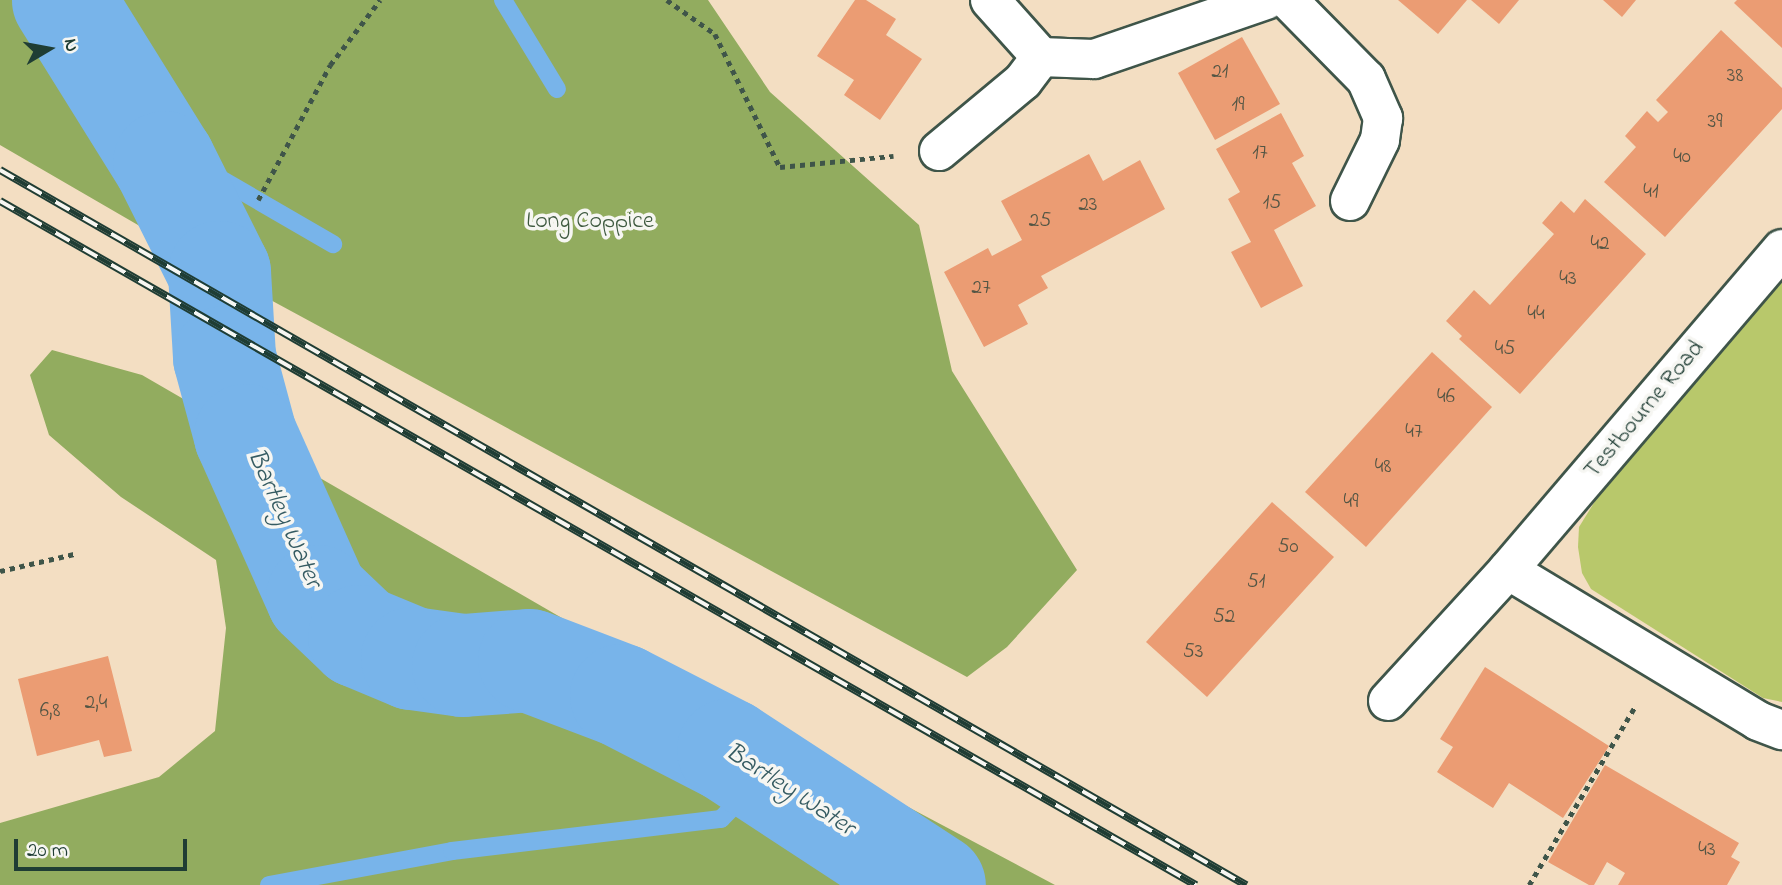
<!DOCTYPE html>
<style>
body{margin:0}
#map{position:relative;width:1782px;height:885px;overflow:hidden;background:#f3dec2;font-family:"Indie Flower",sans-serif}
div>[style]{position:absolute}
.green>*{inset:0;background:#b8c86b}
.forest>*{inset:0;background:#92ac5f}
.stream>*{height:18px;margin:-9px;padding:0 9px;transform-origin:9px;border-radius:9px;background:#78b4ea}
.river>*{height:103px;margin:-51.5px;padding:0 51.5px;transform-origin:51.5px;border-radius:51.5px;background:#78b4ea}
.building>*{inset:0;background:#eb9c73}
.path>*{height:4.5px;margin-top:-2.25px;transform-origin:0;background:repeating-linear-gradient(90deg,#3f5549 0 5px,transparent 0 10px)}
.roads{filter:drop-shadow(2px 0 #3f5549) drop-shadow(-2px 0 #3f5549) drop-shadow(0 2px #3f5549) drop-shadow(0 -2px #3f5549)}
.minor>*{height:38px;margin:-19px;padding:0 19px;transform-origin:19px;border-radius:19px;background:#fff}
.rail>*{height:8px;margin-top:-4px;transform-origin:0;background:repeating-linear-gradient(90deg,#f6f6f2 0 16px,#1f3d34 0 32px);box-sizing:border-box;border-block:2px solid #1f3d34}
span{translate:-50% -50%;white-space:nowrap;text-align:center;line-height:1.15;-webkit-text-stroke:7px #f6f6f2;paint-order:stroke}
.number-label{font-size:21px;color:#525544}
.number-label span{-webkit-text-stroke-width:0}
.park-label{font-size:24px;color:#3e593f}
.street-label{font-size:24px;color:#1f3d34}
.water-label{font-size:26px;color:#355b62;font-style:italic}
.north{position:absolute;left:14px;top:14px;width:70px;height:70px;-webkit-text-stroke:5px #f6f6f2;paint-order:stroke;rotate:80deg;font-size:19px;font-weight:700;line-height:28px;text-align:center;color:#1f3d34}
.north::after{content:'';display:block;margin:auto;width:24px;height:32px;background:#1f3d34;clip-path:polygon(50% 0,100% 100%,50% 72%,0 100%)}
.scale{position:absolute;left:14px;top:839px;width:173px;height:32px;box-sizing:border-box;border:4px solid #1f3d34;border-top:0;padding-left:9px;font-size:21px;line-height:24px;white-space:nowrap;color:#1f3d34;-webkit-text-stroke:5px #f6f6f2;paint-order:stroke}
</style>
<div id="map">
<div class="green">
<i style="clip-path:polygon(1782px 278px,1782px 702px,1763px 698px,1591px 589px,1582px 573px,1578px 547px,1579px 527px,1597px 498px)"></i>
</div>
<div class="forest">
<i style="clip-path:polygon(0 0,708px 0,770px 92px,919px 225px,952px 371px,1077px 570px,1007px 647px,967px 677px,219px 272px,0 145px)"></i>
<i style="clip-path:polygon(52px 350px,142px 375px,669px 680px,1055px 885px,0 885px,0 823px,159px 777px,215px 731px,226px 628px,216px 560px,121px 497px,49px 435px,30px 375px)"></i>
</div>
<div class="stream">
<i style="left:503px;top:0;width:104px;rotate:58.8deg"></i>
<i style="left:176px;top:188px;width:44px;rotate:-13.1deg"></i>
<i style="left:219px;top:178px;width:132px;rotate:30.1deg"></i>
<i style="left:269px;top:885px;width:186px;rotate:-10.5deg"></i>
<i style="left:452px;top:851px;width:271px;rotate:-6.8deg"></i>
<i style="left:721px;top:819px;width:63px;rotate:-45.6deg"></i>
</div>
<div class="river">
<i style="left:63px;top:0;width:191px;rotate:58.1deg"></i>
<i style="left:164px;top:162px;width:123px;rotate:63.4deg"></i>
<i style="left:219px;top:272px;width:85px;rotate:86.6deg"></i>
<i style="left:224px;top:357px;width:81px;rotate:74.9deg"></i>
<i style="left:245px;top:435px;width:176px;rotate:65.9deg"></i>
<i style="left:317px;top:596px;width:58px;rotate:43.6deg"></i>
<i style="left:359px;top:636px;width:57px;rotate:22.5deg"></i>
<i style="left:412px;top:658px;width:51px;rotate:7.8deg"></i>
<i style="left:463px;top:665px;width:66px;rotate:-4.3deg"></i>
<i style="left:529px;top:660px;width:98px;rotate:20.8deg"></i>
<i style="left:621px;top:695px;width:120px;rotate:27.2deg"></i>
<i style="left:728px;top:750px;width:246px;rotate:33.2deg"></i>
</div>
<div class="building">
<i style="clip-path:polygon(855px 0,866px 0,896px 19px,886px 35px,922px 59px,880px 120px,844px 95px,854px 80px,817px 56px)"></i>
<i style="clip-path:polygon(1398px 0,1467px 0,1438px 34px)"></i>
<i style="clip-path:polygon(1471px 0,1519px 0,1499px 24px)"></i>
<i style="clip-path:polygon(1603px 0,1636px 0,1622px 17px)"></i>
<i style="clip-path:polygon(1737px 0,1782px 0,1782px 48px,1734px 3px)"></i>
<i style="clip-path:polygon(1721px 30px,1782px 88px,1782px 109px,1665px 237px,1604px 182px,1636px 147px,1625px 136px,1647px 111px,1658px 122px,1668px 112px,1656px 100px)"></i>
<i style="clip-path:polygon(1242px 37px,1280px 104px,1215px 140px,1178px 73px)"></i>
<i style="clip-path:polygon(1281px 113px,1304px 156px,1292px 163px,1316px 206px,1274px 230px,1303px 286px,1261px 308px,1231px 252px,1251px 242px,1228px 199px,1240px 192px,1216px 149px)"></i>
<i style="clip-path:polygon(1089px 154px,1103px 181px,1140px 160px,1165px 209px,1041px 276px,1048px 288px,1018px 305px,1028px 324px,984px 347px,944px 272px,988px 248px,992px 256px,1022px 240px,1001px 201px)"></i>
<i style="clip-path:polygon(1585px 199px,1646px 254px,1520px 394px,1459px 339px,1462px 336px,1446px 321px,1474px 290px,1490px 305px,1554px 234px,1542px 223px,1561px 201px,1574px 213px)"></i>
<i style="clip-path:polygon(1432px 352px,1492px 407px,1366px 547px,1305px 492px)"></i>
<i style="clip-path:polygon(1272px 502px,1334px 557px,1207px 697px,1146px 642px)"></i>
<i style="clip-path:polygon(108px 656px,132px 751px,104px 757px,99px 740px,37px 756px,18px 679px)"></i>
<i style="clip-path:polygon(1485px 667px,1609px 746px,1563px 818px,1509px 783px,1493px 808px,1437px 772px,1453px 747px,1440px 739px)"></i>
<i style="clip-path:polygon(1605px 765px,1739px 843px,1731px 857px,1740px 862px,1727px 885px,1618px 885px,1625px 873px,1607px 862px,1594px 885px,1589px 885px,1548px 862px)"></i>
</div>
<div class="path">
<i style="left:667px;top:0;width:59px;rotate:35.3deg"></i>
<i style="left:715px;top:34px;width:148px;rotate:64deg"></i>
<i style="left:780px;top:167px;width:114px;rotate:-5.6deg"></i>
<i style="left:258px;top:200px;width:153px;rotate:-61.9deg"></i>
<i style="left:330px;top:65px;width:82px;rotate:-52.4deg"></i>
<i style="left:0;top:571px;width:76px;rotate:-12.9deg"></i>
<i style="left:1529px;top:885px;width:209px;rotate:-59.3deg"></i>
</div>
<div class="roads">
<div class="minor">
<i style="left:990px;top:0;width:76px;rotate:48.2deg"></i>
<i style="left:1288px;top:0;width:111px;rotate:45.4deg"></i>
<i style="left:1366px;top:79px;width:43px;rotate:66.4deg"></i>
<i style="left:1383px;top:118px;width:22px;rotate:98deg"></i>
<i style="left:1380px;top:140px;width:68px;rotate:116.2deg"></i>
<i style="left:939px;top:151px;width:109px;rotate:-39.8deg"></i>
<i style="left:1023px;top:81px;width:30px;rotate:-53deg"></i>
<i style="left:1041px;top:57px;width:53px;rotate:2.2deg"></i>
<i style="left:1094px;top:59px;width:182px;rotate:-18.9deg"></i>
<i style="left:1508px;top:570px;width:292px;rotate:31.1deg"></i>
<i style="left:1758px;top:721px;width:26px;rotate:21deg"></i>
<i style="left:1388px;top:701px;width:178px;rotate:-47.5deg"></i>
<i style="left:1508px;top:570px;width:422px;rotate:-49.5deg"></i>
</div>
</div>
<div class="rail">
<i style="left:0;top:170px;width:1437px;rotate:29.85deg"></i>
<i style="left:0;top:201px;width:1378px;rotate:29.77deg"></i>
</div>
<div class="number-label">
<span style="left:1220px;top:72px">21</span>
<span style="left:1735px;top:76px">38</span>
<span style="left:1238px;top:105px">19</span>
<span style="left:1715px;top:122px">39</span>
<span style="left:1260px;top:153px">17</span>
<span style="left:1682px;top:157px">40</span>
<span style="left:1651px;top:192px">41</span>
<span style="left:1272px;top:203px">15</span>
<span style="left:1088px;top:205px">23</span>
<span style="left:1040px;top:221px">25</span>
<span style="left:1600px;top:244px">42</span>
<span style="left:1568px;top:279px">43</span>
<span style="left:981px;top:288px">27</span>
<span style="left:1536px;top:314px">44</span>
<span style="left:1505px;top:349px">45</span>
<span style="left:1446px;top:397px">46</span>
<span style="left:1414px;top:432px">47</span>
<span style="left:1383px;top:467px">48</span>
<span style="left:1351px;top:502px">49</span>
<span style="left:1288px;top:547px">50</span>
<span style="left:1256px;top:582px">51</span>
<span style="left:1224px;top:617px">52</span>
<span style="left:1193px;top:652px">53</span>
<span style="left:96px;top:703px">2,4</span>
<span style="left:50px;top:711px">6,8</span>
<span style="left:1707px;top:850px">43</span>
</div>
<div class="park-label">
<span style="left:590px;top:222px">Long Coppice</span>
</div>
<div class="street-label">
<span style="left:1645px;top:410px;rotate:-50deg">Testbourne Road</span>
</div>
<div class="water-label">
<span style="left:283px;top:519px;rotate:66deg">Bartley Water</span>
<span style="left:789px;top:791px;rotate:33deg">Bartley Water</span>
</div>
<div class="north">N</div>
<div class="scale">20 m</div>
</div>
